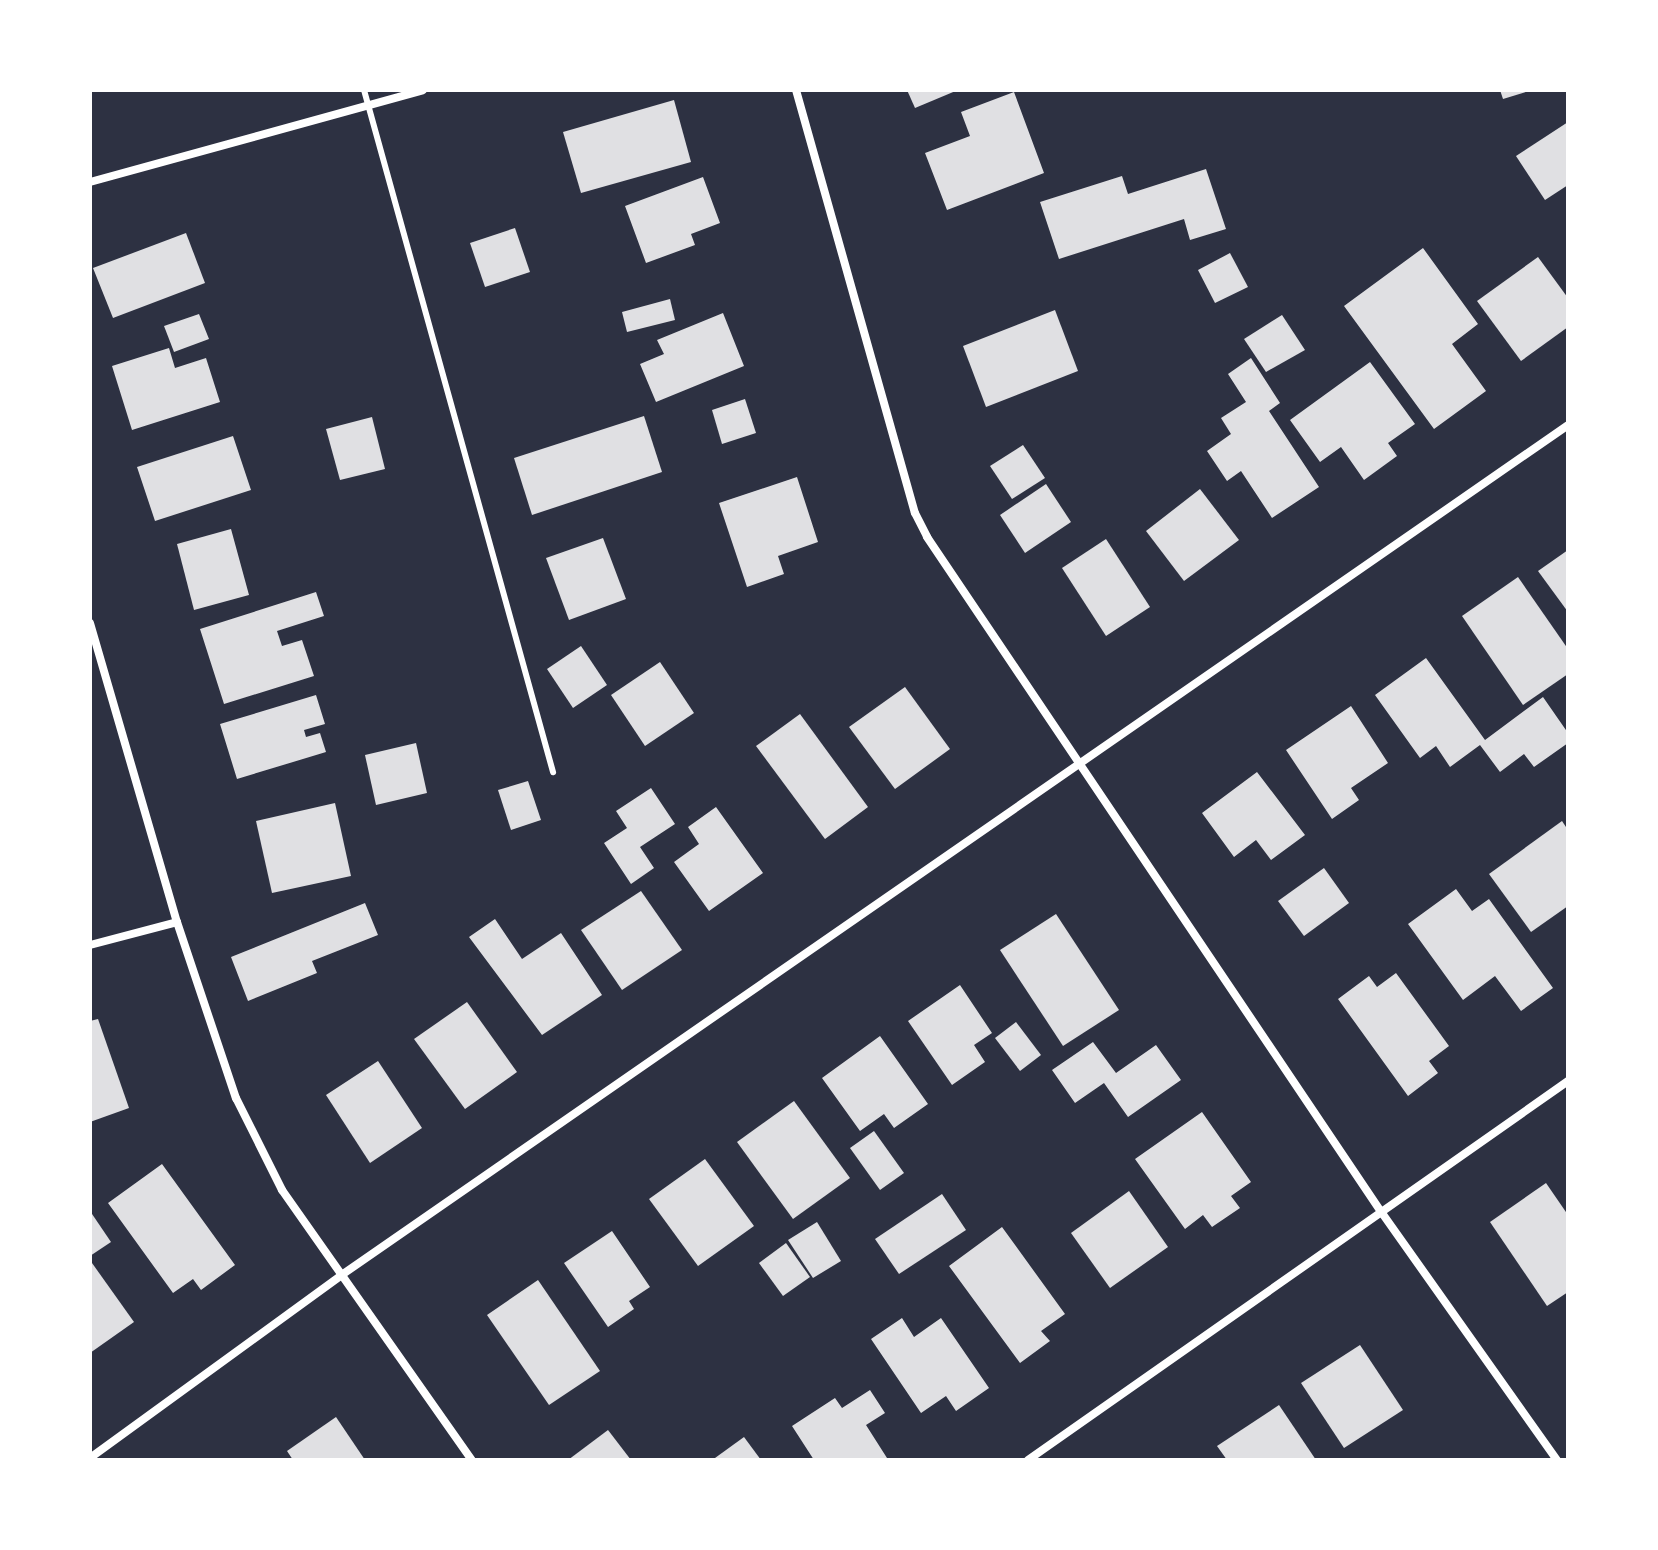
<!DOCTYPE html>
<style>
body{margin:0}
#map{position:relative;width:1658px;height:1550px;overflow:hidden;background:#2d3142;font-family:"PT Sans",sans-serif}
div>[style]{position:absolute}
.building>*{inset:0;background:#e0e0e3}
.service>*{height:6px;margin:-3px;padding:0 3px;transform-origin:3px;border-radius:3px;background:#fff}
.minor>*{height:8px;margin:-4px;padding:0 4px;transform-origin:4px;border-radius:4px;background:#fff}
span{translate:-50% -50%;white-space:nowrap;text-align:center;line-height:1.15;-webkit-text-stroke:6px #fff;paint-order:stroke}
.frame{position:absolute;inset:0;border:92px solid #fff;pointer-events:none}
</style>
<div id="map">
<div class="building">
<i style="clip-path:polygon(907px 90px,958px 90px,915px 108px)"></i>
<i style="clip-path:polygon(1500px 90px,1529px 90px,1529px 91px,1503px 99px)"></i>
<i style="clip-path:polygon(1014px 92px,1044px 173px,947px 210px,925px 153px,970px 136px,961px 112px)"></i>
<i style="clip-path:polygon(674px 100px,691px 162px,581px 193px,563px 132px)"></i>
<i style="clip-path:polygon(1568px 122px,1568px 185px,1545px 200px,1516px 156px)"></i>
<i style="clip-path:polygon(1206px 169px,1226px 229px,1190px 240px,1184px 219px,1059px 259px,1040px 202px,1122px 176px,1128px 194px)"></i>
<i style="clip-path:polygon(703px 177px,720px 223px,691px 234px,695px 245px,646px 263px,625px 206px)"></i>
<i style="clip-path:polygon(515px 228px,530px 272px,485px 287px,470px 243px)"></i>
<i style="clip-path:polygon(186px 233px,205px 283px,113px 318px,93px 268px)"></i>
<i style="clip-path:polygon(1423px 248px,1478px 324px,1452px 344px,1486px 391px,1434px 429px,1344px 306px)"></i>
<i style="clip-path:polygon(1230px 253px,1248px 287px,1215px 303px,1198px 270px)"></i>
<i style="clip-path:polygon(1538px 257px,1568px 298px,1568px 327px,1521px 361px,1477px 301px)"></i>
<i style="clip-path:polygon(670px 299px,675px 320px,627px 332px,622px 312px)"></i>
<i style="clip-path:polygon(1055px 310px,1078px 371px,986px 407px,963px 346px)"></i>
<i style="clip-path:polygon(723px 313px,744px 366px,656px 402px,640px 364px,664px 354px,657px 340px)"></i>
<i style="clip-path:polygon(199px 314px,209px 339px,174px 352px,164px 326px)"></i>
<i style="clip-path:polygon(1282px 315px,1305px 350px,1266px 372px,1244px 339px)"></i>
<i style="clip-path:polygon(169px 348px,175px 368px,206px 358px,220px 402px,132px 430px,112px 366px)"></i>
<i style="clip-path:polygon(1251px 358px,1280px 403px,1269px 411px,1319px 487px,1272px 518px,1241px 471px,1227px 481px,1207px 451px,1231px 434px,1221px 418px,1246px 402px,1228px 374px)"></i>
<i style="clip-path:polygon(1370px 362px,1415px 424px,1388px 443px,1397px 456px,1364px 480px,1341px 447px,1320px 462px,1290px 420px)"></i>
<i style="clip-path:polygon(745px 399px,756px 433px,722px 444px,712px 410px)"></i>
<i style="clip-path:polygon(644px 416px,662px 472px,532px 515px,514px 458px)"></i>
<i style="clip-path:polygon(372px 417px,385px 469px,340px 480px,326px 429px)"></i>
<i style="clip-path:polygon(233px 436px,251px 490px,155px 521px,137px 467px)"></i>
<i style="clip-path:polygon(1023px 445px,1045px 478px,1012px 499px,990px 466px)"></i>
<i style="clip-path:polygon(797px 477px,818px 542px,778px 556px,784px 574px,747px 587px,719px 503px)"></i>
<i style="clip-path:polygon(1046px 484px,1071px 522px,1025px 553px,1000px 515px)"></i>
<i style="clip-path:polygon(1200px 489px,1239px 540px,1184px 581px,1146px 531px)"></i>
<i style="clip-path:polygon(231px 529px,249px 595px,194px 610px,177px 544px)"></i>
<i style="clip-path:polygon(603px 538px,626px 599px,569px 620px,546px 558px)"></i>
<i style="clip-path:polygon(1106px 539px,1150px 607px,1106px 636px,1062px 568px)"></i>
<i style="clip-path:polygon(1568px 550px,1568px 612px,1538px 571px)"></i>
<i style="clip-path:polygon(1518px 577px,1568px 649px,1568px 674px,1523px 705px,1462px 616px)"></i>
<i style="clip-path:polygon(316px 592px,324px 616px,277px 631px,282px 646px,302px 640px,314px 676px,224px 704px,200px 629px)"></i>
<i style="clip-path:polygon(581px 646px,607px 685px,573px 708px,547px 669px)"></i>
<i style="clip-path:polygon(1426px 658px,1485px 740px,1543px 697px,1568px 733px,1568px 743px,1534px 767px,1524px 754px,1500px 772px,1480px 745px,1450px 767px,1436px 746px,1420px 758px,1375px 695px)"></i>
<i style="clip-path:polygon(660px 662px,694px 713px,645px 746px,611px 695px)"></i>
<i style="clip-path:polygon(905px 687px,950px 749px,895px 789px,849px 727px)"></i>
<i style="clip-path:polygon(316px 695px,325px 724px,304px 730px,306px 737px,320px 733px,326px 752px,237px 779px,220px 724px)"></i>
<i style="clip-path:polygon(1351px 706px,1388px 763px,1351px 788px,1359px 800px,1332px 819px,1286px 750px)"></i>
<i style="clip-path:polygon(800px 714px,868px 807px,825px 839px,756px 746px)"></i>
<i style="clip-path:polygon(416px 743px,427px 793px,376px 805px,365px 755px)"></i>
<i style="clip-path:polygon(1257px 772px,1305px 835px,1271px 860px,1256px 840px,1234px 857px,1202px 813px)"></i>
<i style="clip-path:polygon(528px 781px,541px 820px,511px 830px,498px 790px)"></i>
<i style="clip-path:polygon(651px 788px,675px 824px,640px 847px,654px 868px,631px 884px,604px 843px,627px 828px,616px 811px)"></i>
<i style="clip-path:polygon(335px 803px,351px 876px,272px 893px,256px 821px)"></i>
<i style="clip-path:polygon(716px 807px,763px 873px,709px 911px,674px 862px,699px 844px,688px 827px)"></i>
<i style="clip-path:polygon(1562px 821px,1568px 830px,1568px 906px,1531px 932px,1489px 874px)"></i>
<i style="clip-path:polygon(1324px 868px,1349px 903px,1304px 936px,1278px 901px)"></i>
<i style="clip-path:polygon(1456px 889px,1472px 911px,1489px 899px,1553px 988px,1521px 1011px,1495px 976px,1463px 1000px,1408px 924px)"></i>
<i style="clip-path:polygon(641px 891px,682px 950px,622px 990px,581px 930px)"></i>
<i style="clip-path:polygon(365px 903px,378px 935px,312px 961px,317px 973px,248px 1001px,231px 957px)"></i>
<i style="clip-path:polygon(1056px 914px,1119px 1010px,1063px 1046px,1000px 950px)"></i>
<i style="clip-path:polygon(495px 919px,522px 959px,561px 933px,602px 995px,542px 1035px,469px 937px)"></i>
<i style="clip-path:polygon(1396px 973px,1449px 1046px,1429px 1061px,1438px 1073px,1408px 1096px,1338px 999px,1369px 976px,1377px 987px)"></i>
<i style="clip-path:polygon(960px 985px,992px 1033px,974px 1045px,985px 1062px,952px 1085px,908px 1021px)"></i>
<i style="clip-path:polygon(467px 1002px,517px 1072px,465px 1109px,414px 1039px)"></i>
<i style="clip-path:polygon(98px 1019px,129px 1108px,90px 1122px,90px 1021px)"></i>
<i style="clip-path:polygon(1016px 1022px,1041px 1055px,1020px 1071px,995px 1038px)"></i>
<i style="clip-path:polygon(880px 1036px,928px 1104px,894px 1128px,884px 1114px,860px 1131px,822px 1078px)"></i>
<i style="clip-path:polygon(1093px 1042px,1116px 1073px,1156px 1045px,1181px 1080px,1128px 1117px,1104px 1083px,1075px 1103px,1052px 1070px)"></i>
<i style="clip-path:polygon(378px 1061px,422px 1128px,370px 1163px,326px 1095px)"></i>
<i style="clip-path:polygon(794px 1101px,850px 1178px,793px 1219px,737px 1142px)"></i>
<i style="clip-path:polygon(1202px 1112px,1251px 1182px,1231px 1196px,1240px 1208px,1212px 1227px,1203px 1215px,1185px 1229px,1135px 1159px)"></i>
<i style="clip-path:polygon(874px 1131px,904px 1173px,880px 1190px,850px 1148px)"></i>
<i style="clip-path:polygon(705px 1159px,754px 1226px,698px 1266px,649px 1199px)"></i>
<i style="clip-path:polygon(162px 1164px,235px 1265px,201px 1290px,193px 1279px,173px 1293px,108px 1203px)"></i>
<i style="clip-path:polygon(1546px 1183px,1568px 1215px,1568px 1292px,1547px 1306px,1490px 1222px)"></i>
<i style="clip-path:polygon(1129px 1191px,1168px 1247px,1110px 1288px,1071px 1233px)"></i>
<i style="clip-path:polygon(942px 1194px,966px 1230px,899px 1274px,875px 1239px)"></i>
<i style="clip-path:polygon(90px 1211px,111px 1242px,90px 1256px)"></i>
<i style="clip-path:polygon(817px 1222px,841px 1261px,813px 1278px,788px 1240px)"></i>
<i style="clip-path:polygon(1002px 1227px,1065px 1314px,1041px 1331px,1050px 1341px,1020px 1363px,949px 1266px)"></i>
<i style="clip-path:polygon(612px 1231px,650px 1287px,629px 1301px,634px 1309px,608px 1327px,564px 1263px)"></i>
<i style="clip-path:polygon(786px 1243px,810px 1277px,783px 1296px,759px 1263px)"></i>
<i style="clip-path:polygon(92px 1263px,134px 1322px,90px 1353px,90px 1265px)"></i>
<i style="clip-path:polygon(538px 1280px,600px 1371px,549px 1405px,487px 1315px)"></i>
<i style="clip-path:polygon(902px 1318px,914px 1337px,941px 1318px,989px 1388px,956px 1411px,946px 1396px,921px 1413px,871px 1339px)"></i>
<i style="clip-path:polygon(1360px 1345px,1403px 1410px,1344px 1448px,1301px 1383px)"></i>
<i style="clip-path:polygon(870px 1390px,885px 1413px,866px 1425px,887px 1458px,814px 1460px,792px 1426px,835px 1398px,842px 1408px)"></i>
<i style="clip-path:polygon(1279px 1405px,1316px 1460px,1227px 1460px,1217px 1446px)"></i>
<i style="clip-path:polygon(336px 1417px,365px 1460px,293px 1460px,287px 1451px)"></i>
<i style="clip-path:polygon(608px 1430px,631px 1460px,568px 1460px)"></i>
<i style="clip-path:polygon(744px 1437px,761px 1460px,717px 1460px,715px 1458px)"></i>
</div>
<div class="service">
<i style="left:364px;top:90px;width:708px;rotate:74.51deg"></i>
</div>
<div class="minor">
<i style="left:796px;top:90px;width:439px;rotate:74.3deg"></i>
<i style="left:915px;top:513px;width:27px;rotate:63deg"></i>
<i style="left:927px;top:537px;width:815px;rotate:56.06deg"></i>
<i style="left:1382px;top:1213px;width:303px;rotate:54.7deg"></i>
<i style="left:90px;top:182px;width:345px;rotate:-15.4deg"></i>
<i style="left:90px;top:623px;width:311px;rotate:73.8deg"></i>
<i style="left:177px;top:922px;width:186px;rotate:71.5deg"></i>
<i style="left:236px;top:1098px;width:103px;rotate:63.4deg"></i>
<i style="left:282px;top:1190px;width:330px;rotate:54.9deg"></i>
<i style="left:90px;top:945px;width:90px;rotate:-14.8deg"></i>
<i style="left:90px;top:1458px;width:313px;rotate:-36deg"></i>
<i style="left:343px;top:1274px;width:1490px;rotate:-34.72deg"></i>
<i style="left:1028px;top:1460px;width:660px;rotate:-35.06deg"></i>
</div>
<div class="frame"></div>
</div>
